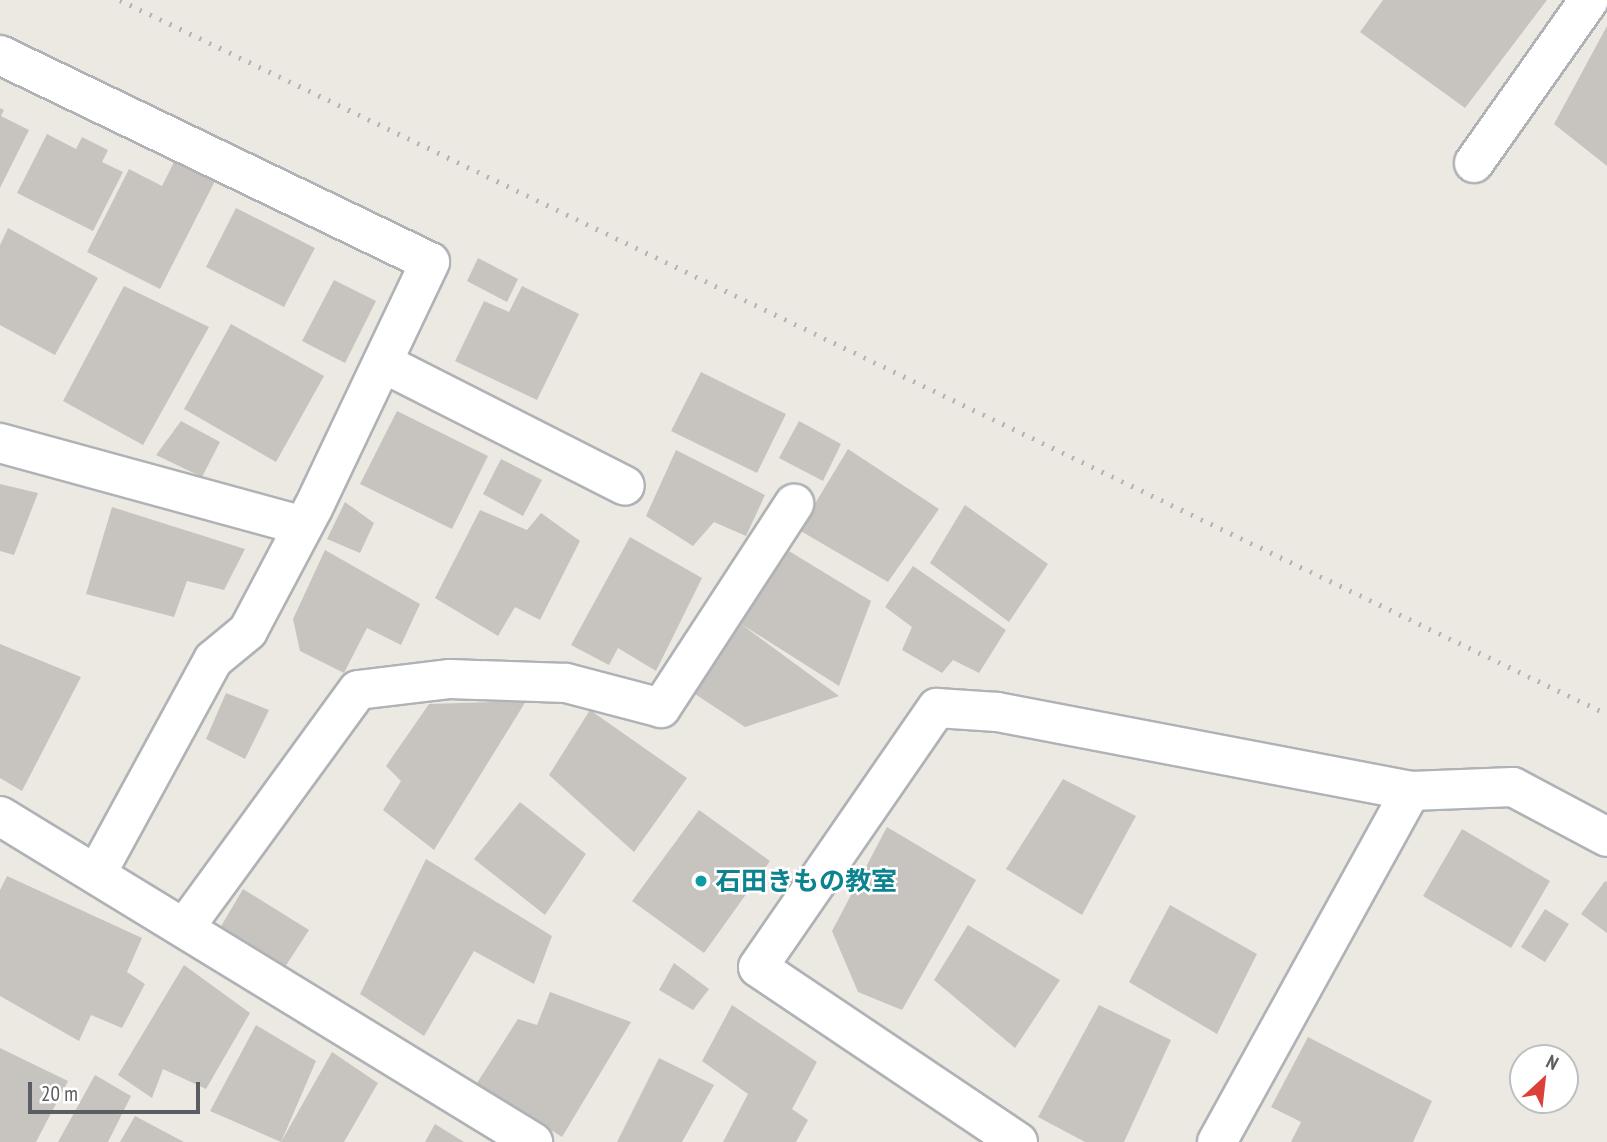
<!DOCTYPE html>
<meta charset="utf-8">
<style>
body{margin:0}
#map{position:relative;width:1607px;height:1142px;overflow:hidden;background:#ece9e2;font-family:"PT Sans Narrow","Noto Sans JP",sans-serif}
div>[style]{position:absolute}
.building>*{inset:0;background:#c7c4bf}
.roads{filter:drop-shadow(2px 0 #afb3b6) drop-shadow(-2px 0 #afb3b6) drop-shadow(0 2px #afb3b6) drop-shadow(0 -2px #afb3b6)}
.street>*{height:38px;margin:-19px;padding:0 19px;transform-origin:19px;border-radius:19px;background:#fff}
.rail>*{height:5px;margin-top:-2.5px;transform-origin:0;background:repeating-linear-gradient(90deg,#b0b1b2 0 2px,transparent 0 11px)}
.dots>*{width:19px;height:19px;translate:-50% -50%;box-sizing:border-box;border:4px solid #fff;border-radius:50%}
span{translate:-50% -50%;white-space:nowrap;text-align:center;line-height:1.15;-webkit-text-stroke:5px #fff;paint-order:stroke}
.culture-label{font-size:26px;color:#0d838f;font-weight:700}
.left{translate:0 -50%;text-align:left}
.north{position:absolute;left:1509px;top:1044px;width:70px;height:70px;box-sizing:border-box;background:#fff;border:2px solid #bdbfc0;border-radius:50%;rotate:27deg;font-size:19px;font-weight:700;line-height:28px;text-align:center;color:#5a5e62}
.north::after{content:'';display:block;margin:auto;width:24px;height:32px;background:#db4139;clip-path:polygon(50% 0,100% 100%,50% 72%,0 100%)}
.scale{position:absolute;left:28px;top:1082px;width:172px;height:32px;box-sizing:border-box;border:4px solid #5a5e62;border-top:0;padding-left:9px;font-size:21px;line-height:24px;white-space:nowrap;color:#5a5e62;-webkit-text-stroke:5px #fff;paint-order:stroke}
</style>
<div id="map">
<div class="building">
<i style="clip-path:polygon(1383px 0,1547px 0,1465px 108px,1360px 32px)"></i>
<i style="clip-path:polygon(1607px 26px,1607px 166px,1554px 124px)"></i>
<i style="clip-path:polygon(0 108px,4px 110px,1px 116px,29px 130px,0 188px)"></i>
<i style="clip-path:polygon(47px 134px,76px 149px,82px 137px,108px 150px,102px 162px,123px 172px,93px 231px,17px 193px)"></i>
<i style="clip-path:polygon(175px 160px,215px 181px,160px 289px,87px 252px,129px 169px,162px 186px)"></i>
<i style="clip-path:polygon(236px 208px,315px 248px,284px 307px,206px 267px)"></i>
<i style="clip-path:polygon(8px 228px,98px 278px,55px 355px,0 325px,0 245px)"></i>
<i style="clip-path:polygon(478px 258px,518px 279px,507px 302px,467px 281px)"></i>
<i style="clip-path:polygon(334px 280px,376px 301px,345px 363px,302px 341px)"></i>
<i style="clip-path:polygon(124px 286px,209px 327px,143px 445px,63px 401px)"></i>
<i style="clip-path:polygon(522px 286px,579px 314px,537px 400px,455px 361px,484px 301px,509px 312px)"></i>
<i style="clip-path:polygon(231px 324px,324px 376px,276px 462px,184px 409px)"></i>
<i style="clip-path:polygon(701px 372px,786px 414px,757px 473px,671px 431px)"></i>
<i style="clip-path:polygon(397px 411px,488px 456px,452px 529px,360px 484px)"></i>
<i style="clip-path:polygon(181px 421px,220px 442px,202px 477px,156px 455px)"></i>
<i style="clip-path:polygon(799px 421px,841px 444px,823px 481px,779px 458px)"></i>
<i style="clip-path:polygon(848px 449px,939px 509px,888px 582px,799px 530px)"></i>
<i style="clip-path:polygon(676px 450px,765px 495px,746px 536px,714px 522px,693px 546px,646px 516px)"></i>
<i style="clip-path:polygon(501px 459px,542px 480px,523px 516px,483px 494px)"></i>
<i style="clip-path:polygon(0 484px,38px 493px,14px 555px,0 551px)"></i>
<i style="clip-path:polygon(345px 502px,374px 523px,360px 553px,327px 539px)"></i>
<i style="clip-path:polygon(965px 505px,1048px 564px,1009px 622px,930px 563px)"></i>
<i style="clip-path:polygon(112px 507px,245px 549px,224px 590px,187px 581px,174px 617px,86px 594px)"></i>
<i style="clip-path:polygon(480px 510px,527px 530px,541px 513px,580px 541px,540px 620px,515px 607px,498px 636px,435px 598px)"></i>
<i style="clip-path:polygon(630px 537px,702px 578px,656px 671px,618px 648px,609px 665px,571px 645px)"></i>
<i style="clip-path:polygon(779px 545px,871px 601px,839px 686px,741px 624px,839px 696px,745px 727px,692px 692px)"></i>
<i style="clip-path:polygon(325px 550px,420px 604px,401px 645px,367px 628px,344px 673px,300px 651px,293px 619px)"></i>
<i style="clip-path:polygon(913px 566px,1006px 630px,979px 673px,953px 660px,942px 673px,902px 650px,912px 627px,885px 607px)"></i>
<i style="clip-path:polygon(0 644px,81px 677px,22px 791px,0 778px)"></i>
<i style="clip-path:polygon(226px 693px,269px 710px,245px 759px,206px 739px)"></i>
<i style="clip-path:polygon(526px 701px,434px 850px,383px 810px,401px 781px,386px 766px,429px 704px)"></i>
<i style="clip-path:polygon(590px 710px,687px 778px,634px 852px,549px 775px)"></i>
<i style="clip-path:polygon(1063px 779px,1136px 816px,1082px 915px,1006px 869px)"></i>
<i style="clip-path:polygon(520px 802px,586px 854px,545px 915px,474px 859px)"></i>
<i style="clip-path:polygon(699px 810px,770px 861px,704px 953px,632px 901px)"></i>
<i style="clip-path:polygon(887px 827px,976px 880px,902px 1010px,858px 992px,832px 931px)"></i>
<i style="clip-path:polygon(1462px 829px,1550px 881px,1511px 948px,1423px 896px)"></i>
<i style="clip-path:polygon(426px 859px,552px 936px,534px 984px,474px 951px,424px 1036px,360px 994px)"></i>
<i style="clip-path:polygon(7px 876px,142px 938px,127px 972px,145px 984px,122px 1028px,91px 1015px,79px 1041px,0 996px,0 890px)"></i>
<i style="clip-path:polygon(1605px 881px,1607px 882px,1607px 933px,1581px 914px)"></i>
<i style="clip-path:polygon(243px 889px,309px 930px,285px 967px,220px 928px)"></i>
<i style="clip-path:polygon(1170px 905px,1257px 954px,1217px 1034px,1129px 982px)"></i>
<i style="clip-path:polygon(1545px 909px,1569px 924px,1545px 962px,1521px 947px)"></i>
<i style="clip-path:polygon(968px 925px,1060px 980px,1015px 1048px,934px 980px)"></i>
<i style="clip-path:polygon(674px 963px,709px 989px,693px 1010px,659px 990px)"></i>
<i style="clip-path:polygon(184px 965px,250px 1013px,206px 1089px,163px 1069px,152px 1098px,118px 1075px)"></i>
<i style="clip-path:polygon(550px 992px,631px 1022px,562px 1137px,477px 1083px,518px 1019px,537px 1025px)"></i>
<i style="clip-path:polygon(732px 1005px,817px 1062px,792px 1109px,808px 1120px,796px 1142px,723px 1142px,748px 1094px,702px 1061px)"></i>
<i style="clip-path:polygon(1099px 1005px,1171px 1040px,1124px 1142px,1085px 1142px,1038px 1117px)"></i>
<i style="clip-path:polygon(256px 1025px,316px 1061px,281px 1142px,210px 1111px)"></i>
<i style="clip-path:polygon(1308px 1037px,1432px 1101px,1413px 1142px,1291px 1142px,1301px 1122px,1271px 1107px)"></i>
<i style="clip-path:polygon(0 1048px,68px 1081px,36px 1142px,0 1142px)"></i>
<i style="clip-path:polygon(332px 1052px,378px 1083px,344px 1142px,281px 1142px)"></i>
<i style="clip-path:polygon(659px 1058px,714px 1085px,682px 1142px,617px 1142px)"></i>
<i style="clip-path:polygon(95px 1075px,131px 1096px,108px 1142px,58px 1142px)"></i>
<i style="clip-path:polygon(135px 1116px,184px 1142px,120px 1142px)"></i>
<i style="clip-path:polygon(435px 1124px,464px 1142px,425px 1142px)"></i>
</div>
<div class="roads">
<div class="street">
<i style="left:0;top:55px;width:477px;rotate:25.7deg"></i>
<i style="left:430px;top:262px;width:272px;rotate:115.4deg"></i>
<i style="left:313px;top:508px;width:139px;rotate:117.9deg"></i>
<i style="left:248px;top:631px;width:45px;rotate:140.4deg"></i>
<i style="left:213px;top:660px;width:243px;rotate:118.6deg"></i>
<i style="left:1474px;top:163px;width:199px;rotate:-54.8deg"></i>
<i style="left:383px;top:363px;width:271px;rotate:26.9deg"></i>
<i style="left:0;top:443px;width:314px;rotate:15.3deg"></i>
<i style="left:0;top:816px;width:625px;rotate:31.45deg"></i>
<i style="left:185px;top:927px;width:293px;rotate:-53.9deg"></i>
<i style="left:358px;top:690px;width:93px;rotate:-6.8deg"></i>
<i style="left:450px;top:679px;width:116px;rotate:2deg"></i>
<i style="left:566px;top:683px;width:98px;rotate:14.7deg"></i>
<i style="left:661px;top:708px;width:244px;rotate:-56.9deg"></i>
<i style="left:1018px;top:1142px;width:313px;rotate:-146.1deg"></i>
<i style="left:758px;top:967px;width:315px;rotate:-55.4deg"></i>
<i style="left:937px;top:708px;width:60px;rotate:3.8deg"></i>
<i style="left:997px;top:712px;width:421px;rotate:10.8deg"></i>
<i style="left:1217px;top:1142px;width:401px;rotate:-61.1deg"></i>
<i style="left:1411px;top:791px;width:102px;rotate:-2.2deg"></i>
<i style="left:1513px;top:787px;width:106px;rotate:28deg"></i>
</div>
</div>
<div class="rail">
<i style="left:120px;top:0;width:1650px;rotate:25.65deg"></i>
</div>
<div class="dots">
<i style="left:701px;top:881px;background:#0f9aa8"></i>
</div>
<div class="culture-label">
<span class="left" style="left:715px;top:881px">石田きもの教室</span>
</div>
<div class="north">N</div>
<div class="scale">20 m</div>
</div>
